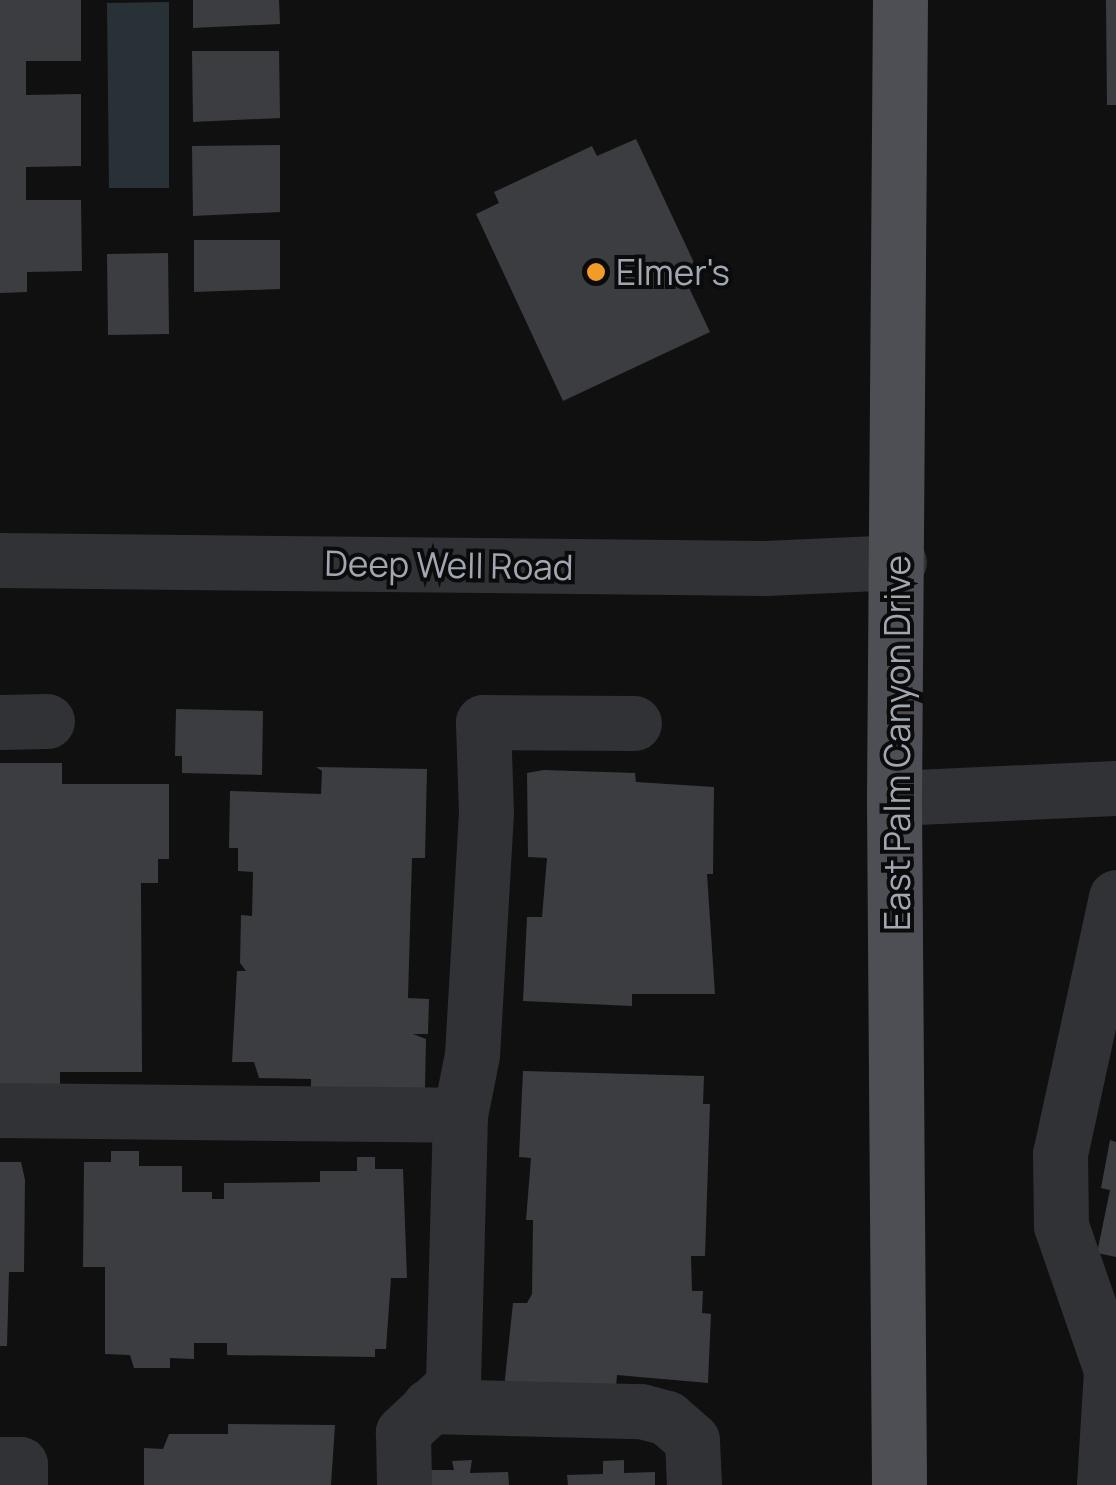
<!DOCTYPE html>
<style>
body{margin:0}
#map{position:relative;width:1116px;height:1485px;overflow:hidden;background:#101011;font-family:Manrope,sans-serif}
div>[style]{position:absolute}
.water>*{inset:0;background:#283136}
.building>*{inset:0;background:#3c3d41}
.minor>*{height:55px;margin:-27.5px;padding:0 27.5px;transform-origin:27.5px;border-radius:27.5px;background:#313236}
.major>*{height:55px;margin:-27.5px;padding:0 27.5px;transform-origin:27.5px;border-radius:27.5px;background:#4d4f55}
.dots>*{width:28px;height:28px;translate:-50% -50%;box-sizing:border-box;border:5px solid #0b0b0c;border-radius:50%}
span{translate:-50% -50%;white-space:nowrap;text-align:center;line-height:1.15;-webkit-text-stroke:8px #0b0b0c;paint-order:stroke}
.poi-label{font-size:35px;color:#a1a7b2}
.left{translate:0 -50%;text-align:left}
.street-label{font-size:35px;color:#a1a7b2}
</style>
<div id="map">
<div class="water">
<i style="clip-path:polygon(169px 2px,169px 188px,109px 188px,107px 3px)"></i>
</div>
<div class="building">
<i style="clip-path:polygon(0 0,81px 0,81px 61px,26px 61px,26px 95px,81px 94px,81px 166px,26px 167px,26px 200px,81px 200px,82px 271px,27px 272px,27px 292px,0 293px)"></i>
<i style="clip-path:polygon(193px 0,279px 0,280px 24px,193px 28px)"></i>
<i style="clip-path:polygon(1106px 0,1116px 0,1116px 105px,1107px 105px)"></i>
<i style="clip-path:polygon(192px 51px,279px 51px,280px 118px,193px 122px)"></i>
<i style="clip-path:polygon(636px 139px,697px 269px,683px 275px,710px 332px,563px 401px,476px 214px,499px 203px,494px 192px,592px 146px,597px 156px)"></i>
<i style="clip-path:polygon(280px 145px,280px 212px,193px 216px,192px 146px)"></i>
<i style="clip-path:polygon(194px 240px,280px 240px,280px 289px,194px 292px)"></i>
<i style="clip-path:polygon(168px 253px,169px 334px,108px 335px,107px 254px)"></i>
<i style="clip-path:polygon(176px 709px,263px 711px,262px 775px,182px 773px,182px 756px,175px 756px)"></i>
<i style="clip-path:polygon(0 763px,62px 763px,62px 784px,169px 784px,169px 859px,158px 859px,158px 883px,141px 883px,142px 1072px,60px 1072px,60px 1084px,0 1084px)"></i>
<i style="clip-path:polygon(316px 767px,427px 769px,425px 858px,412px 858px,408px 998px,429px 999px,428px 1034px,413px 1034px,426px 1039px,425px 1088px,311px 1092px,311px 1079px,259px 1078px,254px 1062px,232px 1062px,237px 971px,246px 971px,240px 963px,241px 915px,252px 916px,253px 872px,238px 871px,238px 848px,229px 848px,230px 791px,321px 794px,322px 771px)"></i>
<i style="clip-path:polygon(544px 770px,635px 773px,636px 782px,714px 787px,713px 874px,707px 874px,715px 994px,632px 994px,632px 1006px,523px 1001px,527px 917px,542px 917px,547px 858px,528px 857px,527px 773px)"></i>
<i style="clip-path:polygon(523px 1071px,704px 1076px,703px 1104px,710px 1104px,705px 1256px,691px 1256px,692px 1291px,703px 1291px,702px 1313px,711px 1314px,708px 1383px,617px 1375px,615px 1400px,504px 1388px,513px 1303px,527px 1303px,532px 1294px,533px 1220px,526px 1220px,531px 1158px,519px 1157px)"></i>
<i style="clip-path:polygon(1110px 1140px,1116px 1142px,1116px 1257px,1097px 1253px,1110px 1190px,1101px 1188px)"></i>
<i style="clip-path:polygon(111px 1151px,139px 1151px,139px 1166px,182px 1166px,182px 1192px,212px 1192px,212px 1199px,224px 1199px,224px 1183px,320px 1182px,320px 1171px,357px 1171px,357px 1157px,375px 1157px,375px 1169px,403px 1169px,407px 1278px,391px 1278px,386px 1349px,375px 1349px,375px 1357px,227px 1355px,227px 1343px,194px 1343px,194px 1359px,170px 1358px,170px 1368px,134px 1368px,130px 1355px,105px 1354px,105px 1267px,83px 1267px,84px 1162px,111px 1162px)"></i>
<i style="clip-path:polygon(0 1162px,21px 1162px,25px 1180px,24px 1272px,9px 1272px,7px 1346px,0 1346px)"></i>
<i style="clip-path:polygon(228px 1424px,335px 1425px,331px 1485px,144px 1485px,144px 1448px,163px 1449px,169px 1434px,228px 1434px)"></i>
<i style="clip-path:polygon(472px 1460px,470px 1473px,508px 1472px,509px 1485px,424px 1485px,424px 1470px,454px 1470px,452px 1461px)"></i>
<i style="clip-path:polygon(624px 1460px,624px 1473px,655px 1472px,655px 1485px,568px 1485px,567px 1475px,603px 1474px,603px 1461px)"></i>
</div>
<div class="minor">
<i style="left:0;top:560px;width:765px;rotate:0.6deg"></i>
<i style="left:765px;top:568px;width:134px;rotate:-2.6deg"></i>
<i style="left:0;top:722px;width:47px;rotate:-1.2deg"></i>
<i style="left:894px;top:798px;width:222px;rotate:-2.6deg"></i>
<i style="left:0;top:1110px;width:460px;rotate:0.6deg"></i>
<i style="left:460px;top:1115px;width:270px;rotate:91.5deg"></i>
<i style="left:453px;top:1385px;width:69px;rotate:136.8deg"></i>
<i style="left:403px;top:1432px;width:53px;rotate:88.9deg"></i>
<i style="left:460px;top:1115px;width:61px;rotate:-78.7deg"></i>
<i style="left:472px;top:1055px;width:242px;rotate:-86.7deg"></i>
<i style="left:486px;top:813px;width:91px;rotate:-91.9deg"></i>
<i style="left:483px;top:722px;width:151px;rotate:0.4deg"></i>
<i style="left:429px;top:1406px;width:212px;rotate:1.4deg"></i>
<i style="left:641px;top:1411px;width:27px;rotate:15deg"></i>
<i style="left:667px;top:1418px;width:33px;rotate:41deg"></i>
<i style="left:692px;top:1440px;width:45px;rotate:87.5deg"></i>
<i style="left:0;top:1464px;width:20px"></i>
<i style="left:20px;top:1464px;width:21px;rotate:90deg"></i>
<i style="left:1104px;top:1485px;width:115px;rotate:-86.5deg"></i>
<i style="left:1111px;top:1370px;width:152px;rotate:-109.1deg"></i>
<i style="left:1061px;top:1226px;width:72px;rotate:-90.8deg"></i>
<i style="left:1060px;top:1154px;width:263px;rotate:-77.7deg"></i>
</div>
<div class="major">
<i style="left:899px;top:1485px;width:687px;rotate:-90.42deg"></i>
<i style="left:894px;top:798px;width:798px;rotate:-89.57deg"></i>
</div>
<div class="dots">
<i style="left:596px;top:272px;background:#f29c27"></i>
</div>
<div class="poi-label">
<span class="left" style="left:616px;top:272px">Elmer's</span>
</div>
<div class="street-label">
<span style="left:449px;top:565px;rotate:1deg">Deep Well Road</span>
<span style="left:897px;top:743px;rotate:-90deg">East Palm Canyon Drive</span>
</div>
</div>
